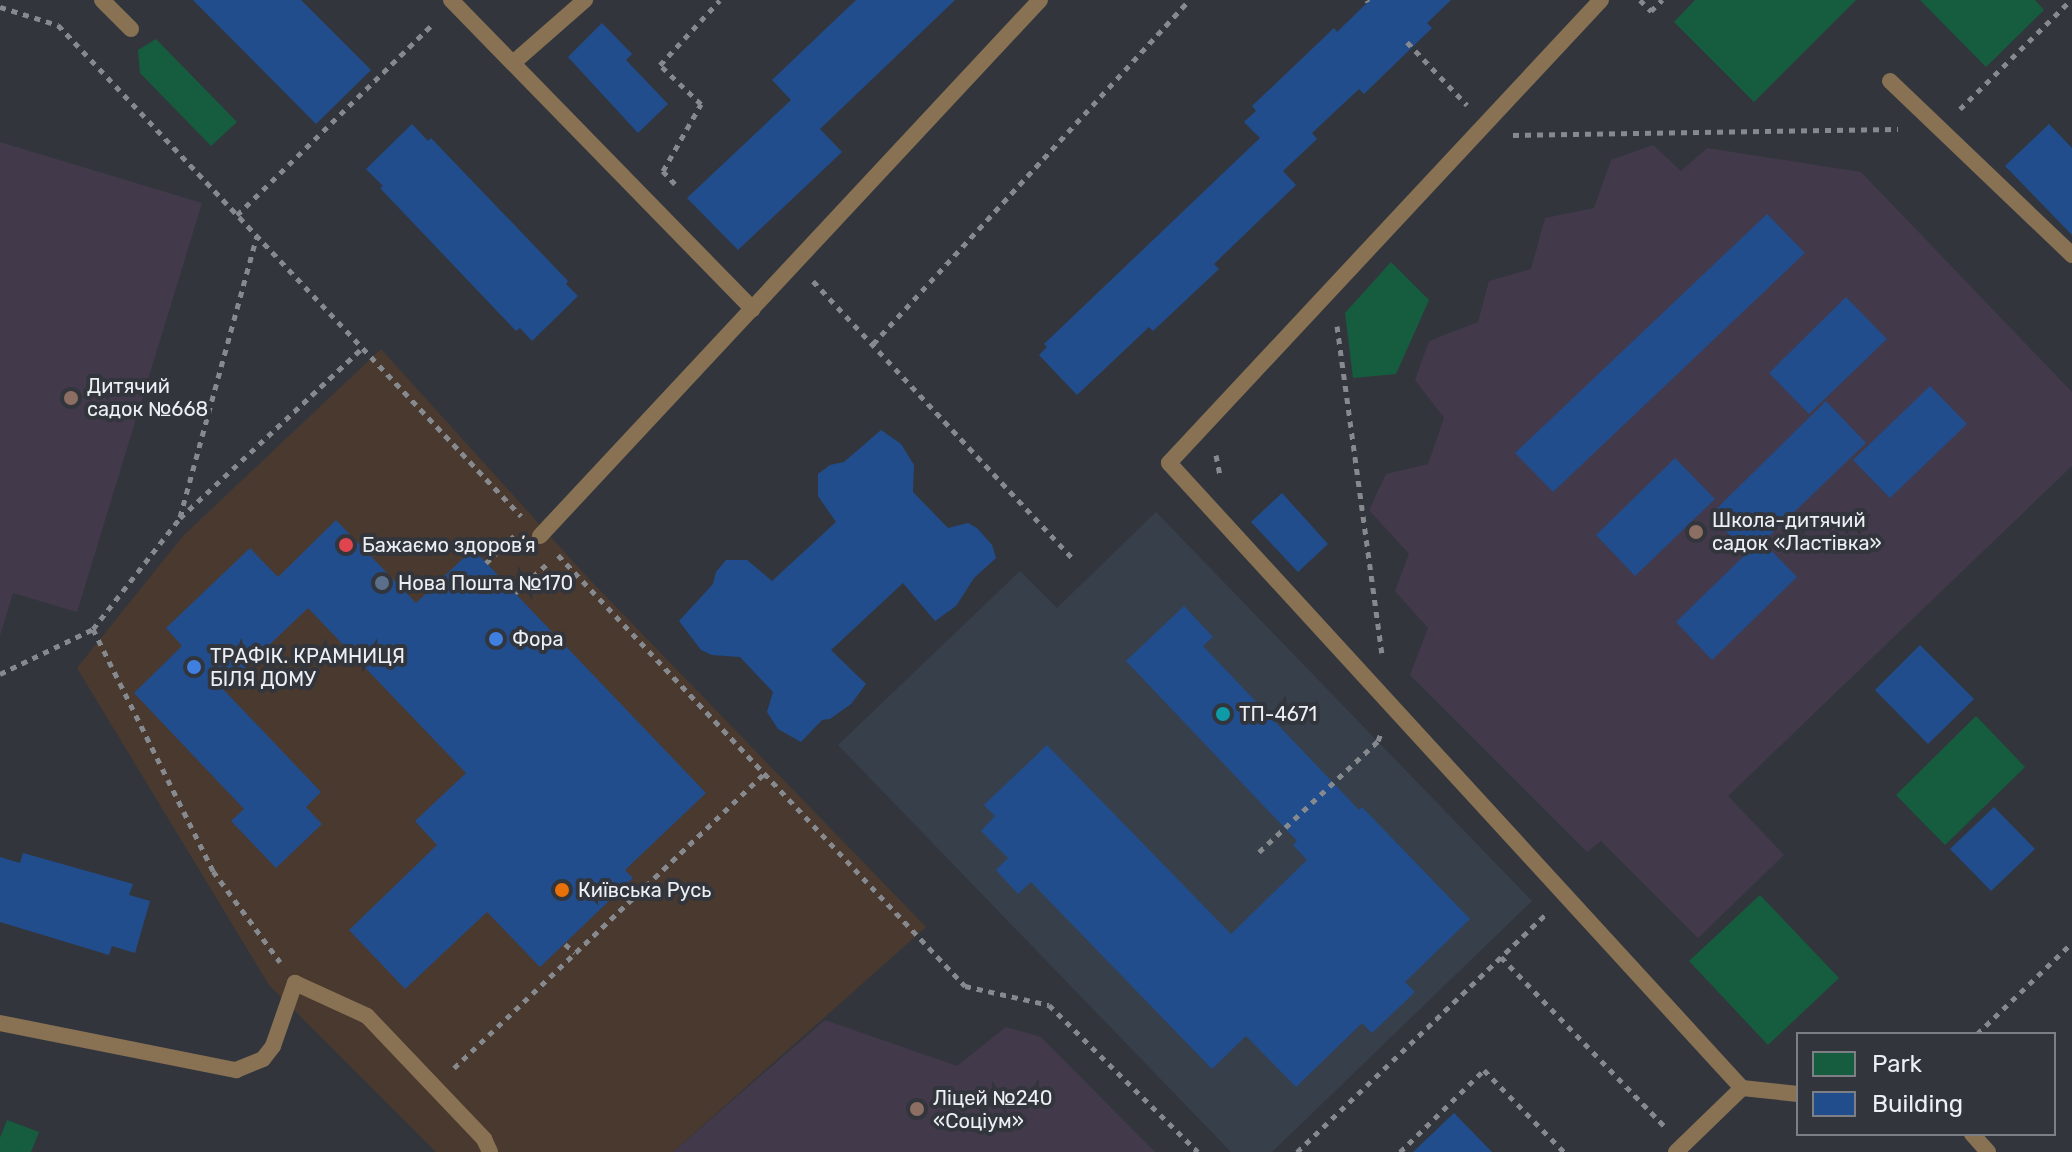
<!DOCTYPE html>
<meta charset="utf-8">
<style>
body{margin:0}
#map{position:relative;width:2072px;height:1152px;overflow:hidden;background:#32363c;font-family:Rubik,sans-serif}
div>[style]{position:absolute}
.commercial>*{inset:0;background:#4a392f}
.built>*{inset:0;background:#373f4a}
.education>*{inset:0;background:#42394a}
.green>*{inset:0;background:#155d3e}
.building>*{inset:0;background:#214d8d}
.path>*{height:5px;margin-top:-2.5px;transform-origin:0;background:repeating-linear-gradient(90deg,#868a8f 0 6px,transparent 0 12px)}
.service>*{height:16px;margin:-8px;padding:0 8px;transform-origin:8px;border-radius:8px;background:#897254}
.dots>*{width:22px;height:22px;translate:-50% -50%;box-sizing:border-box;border:4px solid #32363c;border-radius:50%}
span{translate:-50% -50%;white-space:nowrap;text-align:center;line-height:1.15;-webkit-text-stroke:8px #32363c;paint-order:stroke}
.poi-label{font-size:20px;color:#eceff3}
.left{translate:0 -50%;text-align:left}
.legend{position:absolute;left:1796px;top:1032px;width:260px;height:104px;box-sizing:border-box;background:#32363c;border:2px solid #7c8085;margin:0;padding:10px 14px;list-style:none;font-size:24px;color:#eceff3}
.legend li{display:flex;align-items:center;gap:16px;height:40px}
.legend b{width:40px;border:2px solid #7c8085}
</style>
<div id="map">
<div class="commercial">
<i style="clip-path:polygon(381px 349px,587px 577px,926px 927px,673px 1152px,436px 1152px,269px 985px,77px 668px,183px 536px)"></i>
</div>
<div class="built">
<i style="clip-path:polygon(1156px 512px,1532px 901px,1272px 1152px,1231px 1152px,838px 745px,1020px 571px,1057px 608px)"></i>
</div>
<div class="education">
<i style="clip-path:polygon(0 142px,202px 203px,77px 612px,13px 593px,0 636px)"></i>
<i style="clip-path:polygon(1653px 145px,1681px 171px,1707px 148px,1861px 172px,2072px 392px,2072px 466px,1728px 796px,1784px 855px,1698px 938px,1601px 841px,1587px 852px,1410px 675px,1428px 628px,1395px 591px,1409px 554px,1369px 510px,1386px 474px,1428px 464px,1444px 418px,1415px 380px,1429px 341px,1478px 322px,1489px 281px,1531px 269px,1545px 218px,1594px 208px,1611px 160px)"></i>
<i style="clip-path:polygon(825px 1020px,957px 1066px,1006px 1027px,1041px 1037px,1155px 1152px,673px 1152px)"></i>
</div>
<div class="green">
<i style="clip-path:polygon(1695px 0,1856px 0,1754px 102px,1674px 22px)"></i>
<i style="clip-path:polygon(1920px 0,2035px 0,2044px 10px,1986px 67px)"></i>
<i style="clip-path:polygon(156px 39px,237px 122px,211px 146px,140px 73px,138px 50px)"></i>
<i style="clip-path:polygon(1391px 262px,1429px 300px,1396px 374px,1353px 378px,1345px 313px)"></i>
<i style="clip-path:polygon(1976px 716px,2025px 767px,1945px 845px,1896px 795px)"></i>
<i style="clip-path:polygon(1760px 895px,1839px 978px,1768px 1045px,1689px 961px)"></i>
<i style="clip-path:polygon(7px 1120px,39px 1132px,31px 1152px,0 1152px,0 1138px)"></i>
</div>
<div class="building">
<i style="clip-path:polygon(193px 0,301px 0,371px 70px,316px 124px)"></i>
<i style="clip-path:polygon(856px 0,955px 0,820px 129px,842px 152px,738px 250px,687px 198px,791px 100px,772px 80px)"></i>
<i style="clip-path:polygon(1370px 0,1451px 0,1427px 23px,1432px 28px,1364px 94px,1359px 89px,1312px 133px,1317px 139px,1283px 171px,1296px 185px,1214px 264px,1219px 269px,1153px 331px,1149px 327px,1077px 395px,1039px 355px,1047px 347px,1044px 344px,1260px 138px,1244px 122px,1256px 111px,1252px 106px,1334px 28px,1337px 32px)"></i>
<i style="clip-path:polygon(602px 23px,632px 54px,626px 60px,668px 104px,638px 133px,568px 57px)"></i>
<i style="clip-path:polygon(412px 124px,428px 141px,431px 138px,568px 281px,566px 284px,578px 296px,532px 341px,520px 328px,516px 331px,380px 188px,383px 186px,366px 169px)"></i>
<i style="clip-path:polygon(2049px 124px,2072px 148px,2072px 235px,2005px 166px)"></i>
<i style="clip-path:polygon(1767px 214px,1805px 253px,1553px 492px,1515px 453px)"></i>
<i style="clip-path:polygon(1846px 297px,1887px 339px,1809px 414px,1769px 373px)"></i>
<i style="clip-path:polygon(1930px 386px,1967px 424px,1890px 498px,1853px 460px)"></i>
<i style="clip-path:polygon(1826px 401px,1866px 443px,1763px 542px,1797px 577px,1712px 660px,1676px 622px,1747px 553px,1710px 515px)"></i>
<i style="clip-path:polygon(881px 430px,901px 444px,914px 465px,913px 492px,948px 528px,968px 523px,977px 528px,992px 545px,996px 558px,974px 578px,956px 606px,935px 621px,903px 583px,831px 650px,866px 684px,851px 704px,830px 719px,822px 720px,801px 742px,778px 729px,767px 712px,773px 692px,740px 657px,712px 655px,701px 650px,679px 621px,713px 584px,716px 572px,726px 560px,747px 560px,772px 581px,836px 522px,818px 496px,818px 474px,830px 465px,844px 462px)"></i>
<i style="clip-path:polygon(1675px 458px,1715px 499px,1635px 576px,1596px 535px)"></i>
<i style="clip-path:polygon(1282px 493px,1328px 544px,1298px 572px,1251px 522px)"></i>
<i style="clip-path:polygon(336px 520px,416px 603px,473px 549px,706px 793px,625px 870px,633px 878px,540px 967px,487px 912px,405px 989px,349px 930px,437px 845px,415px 821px,466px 773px,308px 608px,223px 689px,321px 792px,306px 807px,322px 824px,276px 868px,231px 821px,244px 809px,134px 693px,182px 646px,166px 628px,250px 548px,278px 577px)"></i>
<i style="clip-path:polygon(1184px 606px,1213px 637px,1203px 646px,1359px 810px,1362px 807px,1470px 919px,1405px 982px,1415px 992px,1372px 1033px,1362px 1023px,1296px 1087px,1246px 1036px,1212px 1069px,1031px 882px,1018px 894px,996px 870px,1008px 858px,981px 831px,995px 816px,984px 805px,1047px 745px,1231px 934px,1307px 860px,1293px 845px,1297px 841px,1126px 661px)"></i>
<i style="clip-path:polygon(1920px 645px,1974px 699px,1928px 744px,1875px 690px)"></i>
<i style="clip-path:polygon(1994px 807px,2035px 849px,1991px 891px,1950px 849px)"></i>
<i style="clip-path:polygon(23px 853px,133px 884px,129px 895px,150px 901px,135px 953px,112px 946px,109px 955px,0 922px,0 857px,20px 863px)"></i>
<i style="clip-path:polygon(1454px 1113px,1492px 1152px,1413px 1152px)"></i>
</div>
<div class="path">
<i style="left:1367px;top:0;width:2px;rotate:63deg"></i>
<i style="left:1640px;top:0;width:16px;rotate:45deg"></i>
<i style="left:1651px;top:11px;width:16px;rotate:-45deg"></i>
<i style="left:0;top:7px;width:61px;rotate:17.2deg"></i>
<i style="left:58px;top:25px;width:675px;rotate:46.68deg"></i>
<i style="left:1407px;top:42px;width:87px;rotate:46.4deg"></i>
<i style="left:1960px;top:109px;width:156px;rotate:-44.5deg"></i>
<i style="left:1513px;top:135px;width:385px;rotate:-0.9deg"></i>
<i style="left:675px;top:184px;width:18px;rotate:-133deg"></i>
<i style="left:663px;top:171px;width:77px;rotate:-60.4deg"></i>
<i style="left:701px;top:104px;width:57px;rotate:-136.4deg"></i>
<i style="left:660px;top:65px;width:88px;rotate:-47.3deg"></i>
<i style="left:237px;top:215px;width:275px;rotate:-44.3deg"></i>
<i style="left:813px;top:281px;width:383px;rotate:46.9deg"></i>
<i style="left:1337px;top:326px;width:330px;rotate:82.2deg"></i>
<i style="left:873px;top:344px;width:467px;rotate:-47.4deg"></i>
<i style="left:1216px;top:455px;width:21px;rotate:79deg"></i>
<i style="left:180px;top:517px;width:291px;rotate:-74.7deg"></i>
<i style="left:558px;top:555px;width:593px;rotate:46.64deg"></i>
<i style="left:965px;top:986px;width:86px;rotate:12.7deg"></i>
<i style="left:1049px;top:1005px;width:209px;rotate:44.6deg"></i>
<i style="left:486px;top:563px;width:39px;rotate:-44deg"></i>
<i style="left:515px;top:593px;width:43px;rotate:-42.2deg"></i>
<i style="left:93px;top:629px;width:270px;rotate:63.6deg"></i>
<i style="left:213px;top:871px;width:113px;rotate:53.6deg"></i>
<i style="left:0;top:674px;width:103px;rotate:-25.8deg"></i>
<i style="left:93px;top:629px;width:141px;rotate:-51.9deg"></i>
<i style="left:180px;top:518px;width:249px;rotate:-43deg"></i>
<i style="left:1259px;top:852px;width:163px;rotate:-43deg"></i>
<i style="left:1378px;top:741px;width:9px;rotate:-69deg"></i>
<i style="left:565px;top:944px;width:13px;rotate:42deg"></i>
<i style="left:1501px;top:957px;width:236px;rotate:46deg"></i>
<i style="left:1977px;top:1034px;width:132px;rotate:-43.8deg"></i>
<i style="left:454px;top:1068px;width:427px;rotate:-43.5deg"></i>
<i style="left:1297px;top:1152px;width:343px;rotate:-43.7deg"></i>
<i style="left:1400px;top:1152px;width:117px;rotate:-44.3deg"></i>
<i style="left:1484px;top:1070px;width:115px;rotate:45.7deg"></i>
</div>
<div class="service">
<i style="left:102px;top:0;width:41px;rotate:45deg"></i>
<i style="left:451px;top:0;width:432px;rotate:45.7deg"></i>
<i style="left:1601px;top:0;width:633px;rotate:133.02deg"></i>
<i style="left:1169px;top:463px;width:848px;rotate:47.49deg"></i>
<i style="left:1742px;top:1088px;width:56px;rotate:6.1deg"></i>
<i style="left:513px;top:63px;width:96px;rotate:-41.2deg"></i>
<i style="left:1890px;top:81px;width:252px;rotate:43.7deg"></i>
<i style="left:540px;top:536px;width:733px;rotate:-46.99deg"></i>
<i style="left:0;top:1023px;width:241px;rotate:11.3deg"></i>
<i style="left:236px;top:1070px;width:29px;rotate:-22deg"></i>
<i style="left:263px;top:1059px;width:16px;rotate:-52deg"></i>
<i style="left:273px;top:1046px;width:67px;rotate:-70.8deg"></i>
<i style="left:295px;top:983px;width:79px;rotate:24.6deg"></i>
<i style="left:367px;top:1016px;width:170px;rotate:46.4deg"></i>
<i style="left:484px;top:1139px;width:14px;rotate:65deg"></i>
<i style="left:1972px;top:1134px;width:24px;rotate:48deg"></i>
<i style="left:1676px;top:1152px;width:92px;rotate:-44.1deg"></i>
</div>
<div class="dots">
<i style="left:71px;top:398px;background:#8d6e63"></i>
<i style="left:1696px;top:532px;background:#8d6e63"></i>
<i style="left:346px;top:545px;background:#e0444e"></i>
<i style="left:382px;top:583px;background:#5c6f8a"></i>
<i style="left:496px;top:639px;background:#3f7fe0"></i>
<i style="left:194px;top:667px;background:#3f7fe0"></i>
<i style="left:1223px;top:714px;background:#0f9aa8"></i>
<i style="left:562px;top:890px;background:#e8710a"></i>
<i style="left:917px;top:1109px;background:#8d6e63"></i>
</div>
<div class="poi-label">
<span class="left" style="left:87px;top:398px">Дитячий<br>садок №668</span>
<span class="left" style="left:1712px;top:532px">Школа-дитячий<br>садок «Ластівка»</span>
<span class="left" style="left:362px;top:545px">Бажаємо здоровʼя</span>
<span class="left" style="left:398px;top:583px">Нова Пошта №170</span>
<span class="left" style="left:512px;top:639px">Фора</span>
<span class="left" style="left:210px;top:668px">ТРАФІК. КРАМНИЦЯ<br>БІЛЯ ДОМУ</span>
<span class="left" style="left:1239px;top:714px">ТП-4671</span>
<span class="left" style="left:578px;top:890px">Київська Русь</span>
<span class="left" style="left:933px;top:1110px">Ліцей №240<br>«Соціум»</span>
</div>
<ul class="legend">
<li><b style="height:22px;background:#155d3e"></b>Park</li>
<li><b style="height:22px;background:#214d8d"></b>Building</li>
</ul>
</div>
